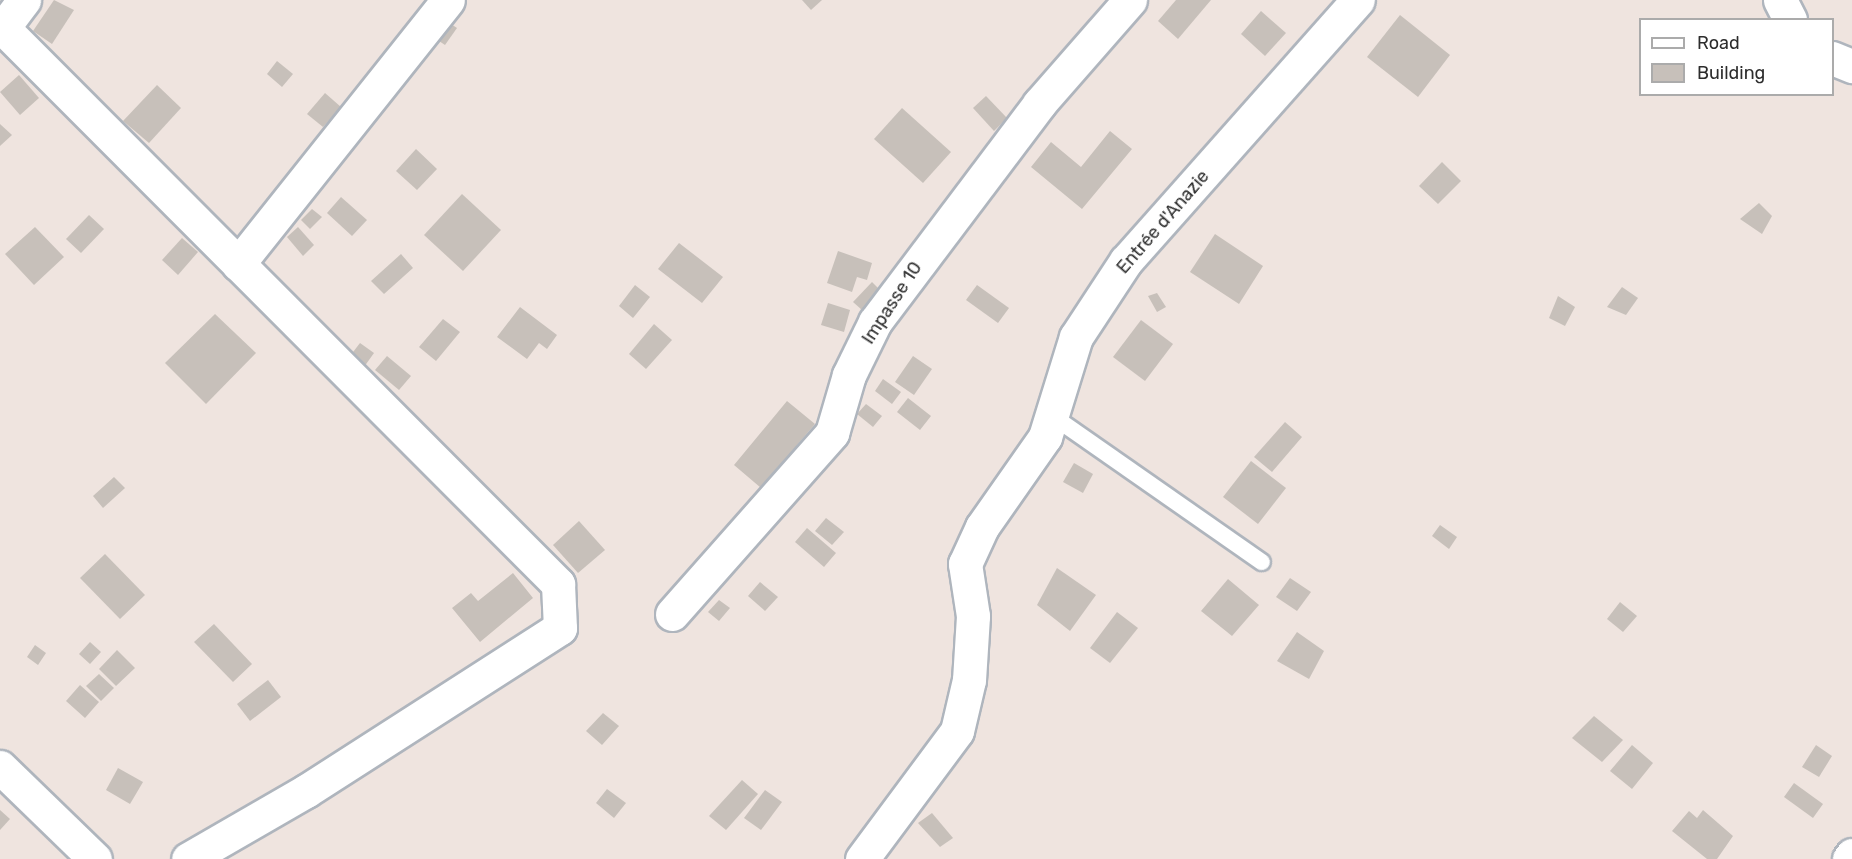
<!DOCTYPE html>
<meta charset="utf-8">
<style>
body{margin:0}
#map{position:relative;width:1852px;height:859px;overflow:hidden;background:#efe4df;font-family:Rubik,sans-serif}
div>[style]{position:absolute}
.building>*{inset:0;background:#c7c0ba}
.roads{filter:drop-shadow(2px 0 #afb5bd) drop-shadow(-2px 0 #afb5bd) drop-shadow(0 2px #afb5bd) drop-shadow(0 -2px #afb5bd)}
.lane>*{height:16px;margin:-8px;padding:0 8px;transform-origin:8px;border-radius:8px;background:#fff}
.street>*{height:33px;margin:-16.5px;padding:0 16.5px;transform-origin:16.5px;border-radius:16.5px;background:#fff}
span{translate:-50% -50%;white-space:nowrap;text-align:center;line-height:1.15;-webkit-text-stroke:5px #fff;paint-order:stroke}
.street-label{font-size:18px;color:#2d2d2d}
.legend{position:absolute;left:1639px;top:18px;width:195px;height:78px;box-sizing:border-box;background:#fff;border:2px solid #ababab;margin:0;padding:8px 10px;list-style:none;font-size:18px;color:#2d2d2d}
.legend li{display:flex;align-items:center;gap:12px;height:30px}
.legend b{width:30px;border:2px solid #ababab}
</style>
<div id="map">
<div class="building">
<i style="clip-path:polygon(54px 0,74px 10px,52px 44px,33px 31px)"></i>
<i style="clip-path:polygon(802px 0,822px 0,811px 10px)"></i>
<i style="clip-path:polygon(1176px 0,1211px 0,1178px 39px,1158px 21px)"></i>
<i style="clip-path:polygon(1261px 11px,1286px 33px,1265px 56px,1241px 34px)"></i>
<i style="clip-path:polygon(1400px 15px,1450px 55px,1418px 97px,1367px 57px)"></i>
<i style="clip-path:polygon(439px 16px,457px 28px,445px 45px,427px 33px)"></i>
<i style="clip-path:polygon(277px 61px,293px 74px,282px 87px,267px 74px)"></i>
<i style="clip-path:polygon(19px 75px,39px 98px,20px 115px,0 92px)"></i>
<i style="clip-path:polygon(157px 85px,181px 108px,149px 143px,123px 121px)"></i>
<i style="clip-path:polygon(325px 93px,341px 107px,323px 127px,307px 114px)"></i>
<i style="clip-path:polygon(986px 96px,1007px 118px,994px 131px,973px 108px)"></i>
<i style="clip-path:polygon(902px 108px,951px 152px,923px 183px,874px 139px)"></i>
<i style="clip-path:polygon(0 124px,12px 135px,0 146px)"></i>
<i style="clip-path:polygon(1110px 131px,1132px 149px,1082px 209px,1031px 167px,1051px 142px,1081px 167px)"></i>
<i style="clip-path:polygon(416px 149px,437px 169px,417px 190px,396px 171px)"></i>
<i style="clip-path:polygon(1442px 162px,1461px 181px,1438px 204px,1419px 186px)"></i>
<i style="clip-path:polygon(462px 194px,501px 230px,463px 271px,424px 235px)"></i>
<i style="clip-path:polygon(341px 197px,367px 220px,352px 236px,327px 213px)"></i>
<i style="clip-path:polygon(1759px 203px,1772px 216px,1762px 234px,1740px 219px)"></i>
<i style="clip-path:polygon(312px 209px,322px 217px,310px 229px,301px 220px)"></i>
<i style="clip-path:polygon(89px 215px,104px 229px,81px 253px,66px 239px)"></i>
<i style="clip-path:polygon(35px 227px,64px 257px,34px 285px,5px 254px)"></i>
<i style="clip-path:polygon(298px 227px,314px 245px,303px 256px,287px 237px)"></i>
<i style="clip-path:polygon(1215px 234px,1263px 266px,1239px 304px,1190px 272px)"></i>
<i style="clip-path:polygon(182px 238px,198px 252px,178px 275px,162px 260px)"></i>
<i style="clip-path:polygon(679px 243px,723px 277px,702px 303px,658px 269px)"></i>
<i style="clip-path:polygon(838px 251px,872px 263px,867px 280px,857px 277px,852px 292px,827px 283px)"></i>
<i style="clip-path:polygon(401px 254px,413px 268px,384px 294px,371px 281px)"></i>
<i style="clip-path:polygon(872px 282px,881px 291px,862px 310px,853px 302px)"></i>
<i style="clip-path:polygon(635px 285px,650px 297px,633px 318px,619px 306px)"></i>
<i style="clip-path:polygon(977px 285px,1009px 308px,998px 323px,966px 300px)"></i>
<i style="clip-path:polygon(1622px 287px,1638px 298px,1626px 315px,1607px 307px)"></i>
<i style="clip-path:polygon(1157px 293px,1166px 307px,1157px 312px,1148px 296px)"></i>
<i style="clip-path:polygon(1558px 296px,1575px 307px,1565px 326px,1549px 318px)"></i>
<i style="clip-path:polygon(828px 303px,850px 310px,844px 332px,821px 325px)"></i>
<i style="clip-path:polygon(520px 307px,557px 335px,547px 349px,539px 343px,527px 359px,497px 337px)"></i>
<i style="clip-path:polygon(215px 314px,256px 353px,206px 404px,165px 363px)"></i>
<i style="clip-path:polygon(443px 319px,460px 332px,436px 361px,419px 347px)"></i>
<i style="clip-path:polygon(1141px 320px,1173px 344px,1145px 381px,1113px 357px)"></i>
<i style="clip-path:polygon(654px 324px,672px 340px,646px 369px,629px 354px)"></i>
<i style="clip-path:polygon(360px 343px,374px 353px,364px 367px,350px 356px)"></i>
<i style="clip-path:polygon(387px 356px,411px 376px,399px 390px,375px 370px)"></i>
<i style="clip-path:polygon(913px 356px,932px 369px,914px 395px,895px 382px)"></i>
<i style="clip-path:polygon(883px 379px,901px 392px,892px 404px,875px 391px)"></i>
<i style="clip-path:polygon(908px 398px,931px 416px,920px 430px,897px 412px)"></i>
<i style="clip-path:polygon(787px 401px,815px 424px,797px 445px,803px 450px,767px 493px,734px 465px)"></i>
<i style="clip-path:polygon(866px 404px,882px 416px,873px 427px,857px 414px)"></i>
<i style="clip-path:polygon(1285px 422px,1302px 437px,1272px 472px,1254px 457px)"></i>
<i style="clip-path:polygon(1251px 461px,1286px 488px,1258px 524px,1223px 497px)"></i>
<i style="clip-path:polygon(1074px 463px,1093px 474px,1083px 493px,1063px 482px)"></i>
<i style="clip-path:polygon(114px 477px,125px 488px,103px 508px,93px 496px)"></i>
<i style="clip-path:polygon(826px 518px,844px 532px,832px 545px,815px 531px)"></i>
<i style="clip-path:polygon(579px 521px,605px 550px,578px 573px,553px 545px)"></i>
<i style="clip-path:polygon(1440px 525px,1457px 537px,1449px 549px,1432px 536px)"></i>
<i style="clip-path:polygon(807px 528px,836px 553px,824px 567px,795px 542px)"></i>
<i style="clip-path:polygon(105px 554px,145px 595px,120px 619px,80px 578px)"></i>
<i style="clip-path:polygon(1057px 568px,1096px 595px,1070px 631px,1037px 605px)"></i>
<i style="clip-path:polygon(513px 573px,533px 598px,480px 642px,452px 608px,471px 593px,478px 601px)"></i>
<i style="clip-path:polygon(1290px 578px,1311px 592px,1297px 611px,1276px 597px)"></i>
<i style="clip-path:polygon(1228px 579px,1259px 605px,1232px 636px,1201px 611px)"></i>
<i style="clip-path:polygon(760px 582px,778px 597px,765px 611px,748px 596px)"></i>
<i style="clip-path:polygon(719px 600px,730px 608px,719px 621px,708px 612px)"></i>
<i style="clip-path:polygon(1620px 602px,1637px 616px,1623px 632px,1607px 619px)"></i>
<i style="clip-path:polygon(1117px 612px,1138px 628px,1110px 663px,1090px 648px)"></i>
<i style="clip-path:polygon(214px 624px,252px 664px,233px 682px,194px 642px)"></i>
<i style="clip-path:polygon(1297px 632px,1324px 651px,1309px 679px,1277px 661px)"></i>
<i style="clip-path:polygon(90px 642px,101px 652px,90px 664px,79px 654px)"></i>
<i style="clip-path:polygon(35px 645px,46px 653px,38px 665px,27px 657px)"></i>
<i style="clip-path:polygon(117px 650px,135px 668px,116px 686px,99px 669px)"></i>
<i style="clip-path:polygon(99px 674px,114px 688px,101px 701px,86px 686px)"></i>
<i style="clip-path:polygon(268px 680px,281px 697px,250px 721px,237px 704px)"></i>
<i style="clip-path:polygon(80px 685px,99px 702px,85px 718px,66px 701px)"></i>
<i style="clip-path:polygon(603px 713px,619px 726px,602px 745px,586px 731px)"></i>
<i style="clip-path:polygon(1594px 716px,1623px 740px,1602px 762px,1572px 738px)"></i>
<i style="clip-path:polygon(1632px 745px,1653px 763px,1632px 789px,1610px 771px)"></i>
<i style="clip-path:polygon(1816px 745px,1832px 756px,1819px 777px,1802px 767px)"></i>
<i style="clip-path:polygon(118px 768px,143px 782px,130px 804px,106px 790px)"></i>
<i style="clip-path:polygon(742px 780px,758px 794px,726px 830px,709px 816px)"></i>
<i style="clip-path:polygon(1794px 783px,1823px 804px,1813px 818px,1784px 797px)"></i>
<i style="clip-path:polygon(607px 789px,626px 803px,614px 818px,596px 803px)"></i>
<i style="clip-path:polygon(765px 790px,782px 802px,761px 830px,744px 818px)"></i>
<i style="clip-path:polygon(0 810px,10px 819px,0 830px)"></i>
<i style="clip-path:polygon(1703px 810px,1733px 836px,1717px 859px,1707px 859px,1672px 831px,1689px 811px,1697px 818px)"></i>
<i style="clip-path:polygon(932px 813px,953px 838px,940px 847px,918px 823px)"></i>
</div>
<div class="roads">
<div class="lane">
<i style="left:1051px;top:415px;width:257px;rotate:34.9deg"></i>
</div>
<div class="street">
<i style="left:24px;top:0;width:35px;rotate:127deg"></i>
<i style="left:3px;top:28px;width:786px;rotate:45.05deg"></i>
<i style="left:558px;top:584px;width:44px;rotate:87.4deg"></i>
<i style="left:560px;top:628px;width:302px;rotate:147.3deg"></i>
<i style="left:306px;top:791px;width:136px;rotate:150deg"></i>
<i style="left:1780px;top:0;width:22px;rotate:63deg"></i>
<i style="left:1832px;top:58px;width:22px;rotate:22deg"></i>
<i style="left:238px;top:264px;width:337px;rotate:-51.5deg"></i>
<i style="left:672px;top:614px;width:242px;rotate:-48.5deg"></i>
<i style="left:832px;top:433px;width:60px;rotate:-73.7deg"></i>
<i style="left:849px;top:375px;width:59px;rotate:-63.9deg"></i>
<i style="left:875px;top:322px;width:273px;rotate:-53deg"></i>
<i style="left:1039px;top:104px;width:138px;rotate:-48.8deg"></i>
<i style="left:0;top:767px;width:132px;rotate:44.1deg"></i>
<i style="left:862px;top:859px;width:159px;rotate:-53.4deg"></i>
<i style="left:957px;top:731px;width:52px;rotate:-76.8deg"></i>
<i style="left:969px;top:680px;width:64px;rotate:-86.4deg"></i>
<i style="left:973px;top:616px;width:53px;rotate:-98.7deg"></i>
<i style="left:965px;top:564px;width:41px;rotate:-65.3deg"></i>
<i style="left:982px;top:527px;width:110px;rotate:-55deg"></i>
<i style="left:1045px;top:437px;width:105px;rotate:-72.8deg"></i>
<i style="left:1076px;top:337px;width:91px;rotate:-56.7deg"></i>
<i style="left:1126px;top:261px;width:349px;rotate:-48.4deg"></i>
<i style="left:1849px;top:859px;width:5px;rotate:-53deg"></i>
</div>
</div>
<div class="street-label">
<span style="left:1163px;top:222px;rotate:-49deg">Entrée d'Anazie</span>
<span style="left:892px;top:303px;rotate:-57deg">Impasse 10</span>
</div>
<ul class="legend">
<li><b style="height:8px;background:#fff"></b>Road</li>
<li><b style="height:16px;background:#c7c0ba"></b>Building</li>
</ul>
</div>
